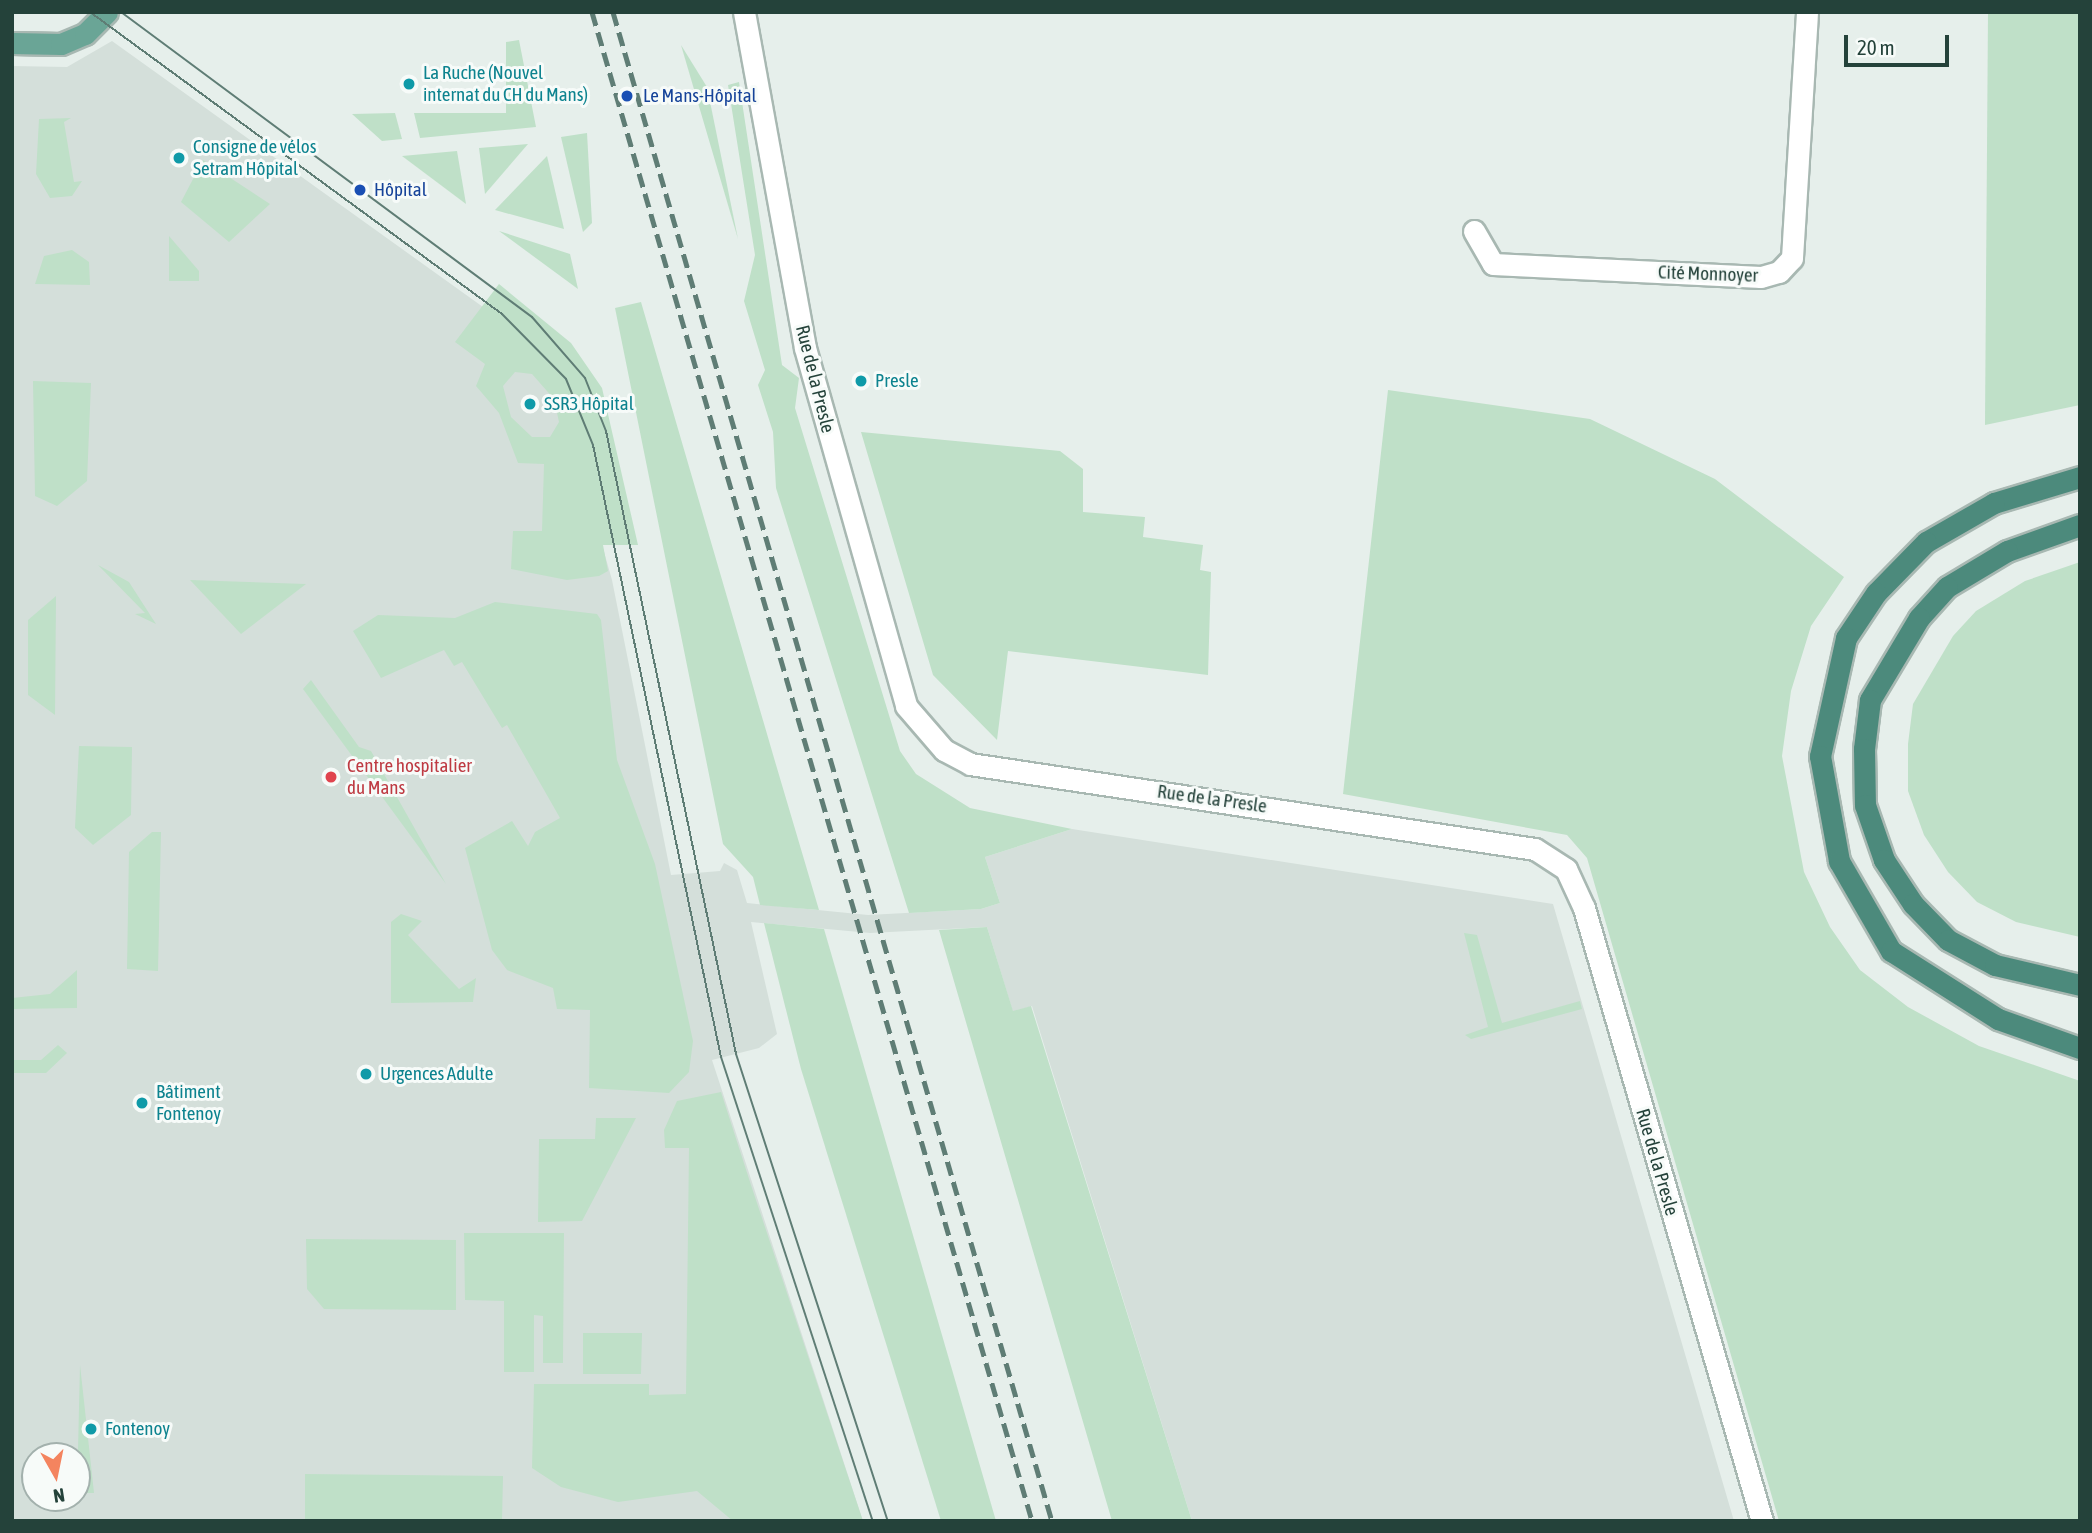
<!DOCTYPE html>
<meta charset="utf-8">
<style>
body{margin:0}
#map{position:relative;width:2092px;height:1533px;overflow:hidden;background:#e6efeb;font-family:"Asap Condensed",sans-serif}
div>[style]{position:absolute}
.built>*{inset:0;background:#d4dfda}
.green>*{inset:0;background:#bfe0c8}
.roads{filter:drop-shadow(2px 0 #a8b8b2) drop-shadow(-2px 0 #a8b8b2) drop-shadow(0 2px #a8b8b2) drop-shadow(0 -2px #a8b8b2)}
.minor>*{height:21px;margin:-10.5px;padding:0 10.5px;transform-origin:10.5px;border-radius:10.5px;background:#fff}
.primary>*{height:21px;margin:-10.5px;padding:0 10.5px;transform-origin:10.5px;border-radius:10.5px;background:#6aa596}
.trunk>*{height:21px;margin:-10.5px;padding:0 10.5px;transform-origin:10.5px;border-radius:10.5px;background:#4c8a7c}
.tram>*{height:2px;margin:-1px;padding:0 1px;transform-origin:1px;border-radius:1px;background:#5f7d75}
.rail>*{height:5px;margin-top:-2.5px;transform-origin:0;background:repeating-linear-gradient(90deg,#5f7d75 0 14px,transparent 0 21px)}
.dots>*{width:19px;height:19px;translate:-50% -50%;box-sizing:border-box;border:4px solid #f7fbf9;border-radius:50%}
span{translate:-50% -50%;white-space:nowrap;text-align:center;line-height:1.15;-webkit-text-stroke:6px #f7fbf9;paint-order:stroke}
.culture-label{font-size:19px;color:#0d838f}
.left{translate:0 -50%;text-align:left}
.transit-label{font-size:19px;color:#164399}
.street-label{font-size:19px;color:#24423a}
.health-label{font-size:19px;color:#be3a42}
.frame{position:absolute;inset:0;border:14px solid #24423a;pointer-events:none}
.north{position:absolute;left:21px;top:1442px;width:70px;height:70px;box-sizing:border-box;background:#f7fbf9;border:2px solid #a3b1ad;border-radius:50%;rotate:171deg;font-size:19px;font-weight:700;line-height:28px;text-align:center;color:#24423a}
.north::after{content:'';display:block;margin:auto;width:24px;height:32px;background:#f4845f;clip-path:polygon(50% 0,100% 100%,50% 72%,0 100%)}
.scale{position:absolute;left:1844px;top:35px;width:105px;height:32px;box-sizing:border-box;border:4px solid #24423a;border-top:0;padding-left:9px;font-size:21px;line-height:24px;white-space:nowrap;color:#24423a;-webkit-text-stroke:5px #f7fbf9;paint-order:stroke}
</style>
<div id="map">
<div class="built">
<i style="clip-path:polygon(evenodd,112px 41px,483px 307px,531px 347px,554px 376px,612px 580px,671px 875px,720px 871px,724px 863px,737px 870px,747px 903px,868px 915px,981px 909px,1000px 903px,985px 857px,1072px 829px,1553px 904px,1734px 1521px,1192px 1521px,1032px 1006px,1013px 1012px,987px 927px,870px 933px,751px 922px,777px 1034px,759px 1048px,712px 1060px,863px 1521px,12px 1521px,12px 66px,67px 67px,112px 41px,35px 1456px,77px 1456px,77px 1498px,35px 1498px,35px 1456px)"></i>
</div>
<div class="green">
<i style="clip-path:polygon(1988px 12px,2080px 12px,2080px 405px,1985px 425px)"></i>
<i style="clip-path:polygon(519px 40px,536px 127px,420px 138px,414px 113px,506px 113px,506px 42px)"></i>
<i style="clip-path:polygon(681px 45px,707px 87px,738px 239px)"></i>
<i style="clip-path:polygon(739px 82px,782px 365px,799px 378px,795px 408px,900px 751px,916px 774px,970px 808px,1072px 829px,985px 857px,1000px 903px,981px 909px,909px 913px,776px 488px,773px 432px,758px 385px,765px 370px,744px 301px,755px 255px,728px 85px)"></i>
<i style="clip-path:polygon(395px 113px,402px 139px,382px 141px,352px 114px)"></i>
<i style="clip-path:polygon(71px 118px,64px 122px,74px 182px,82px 181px,72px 196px,50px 198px,36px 174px,39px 119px)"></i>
<i style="clip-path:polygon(587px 133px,592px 223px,583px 232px,561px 137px)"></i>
<i style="clip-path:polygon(528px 144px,485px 194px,479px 148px)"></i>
<i style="clip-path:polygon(457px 151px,466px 204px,402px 156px)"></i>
<i style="clip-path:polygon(547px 156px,564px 229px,495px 210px)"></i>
<i style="clip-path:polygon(203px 160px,270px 204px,229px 242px,181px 202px)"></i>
<i style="clip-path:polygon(499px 231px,570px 254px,578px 289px)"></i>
<i style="clip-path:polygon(169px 236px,199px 271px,199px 281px,169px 281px)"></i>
<i style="clip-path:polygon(72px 250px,89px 262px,90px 285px,35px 284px,44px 256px)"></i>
<i style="clip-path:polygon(evenodd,499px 284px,571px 343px,602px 388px,638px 545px,603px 545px,608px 571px,599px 576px,567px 580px,511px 569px,513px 531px,542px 531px,544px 464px,518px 463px,499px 413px,476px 386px,485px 364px,455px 342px,499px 284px,515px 372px,532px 374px,554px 399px,559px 422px,550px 437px,532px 437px,511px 417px,503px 386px,515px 372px)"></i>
<i style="clip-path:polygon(641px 302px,774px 758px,819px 910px,760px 905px,753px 877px,723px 844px,615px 308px)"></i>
<i style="clip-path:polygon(33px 381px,91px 383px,87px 481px,57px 506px,35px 496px)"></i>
<i style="clip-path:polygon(1388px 390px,1590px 419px,1715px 479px,1844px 577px,1811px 626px,1791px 691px,1782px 756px,1804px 872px,1830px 927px,1860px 970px,1908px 1007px,1979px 1046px,2080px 1081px,2080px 1521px,1779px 1521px,1587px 858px,1567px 835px,1343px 794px)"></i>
<i style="clip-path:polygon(861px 432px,1060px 451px,1083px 469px,1083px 512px,1145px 517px,1143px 537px,1203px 545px,1200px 570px,1211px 572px,1208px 675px,1008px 651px,997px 740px,933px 675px)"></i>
<i style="clip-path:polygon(2080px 562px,2080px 937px,2016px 922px,1977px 902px,1948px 872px,1924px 835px,1908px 791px,1908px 744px,1913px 704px,1953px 636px,1976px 611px,2025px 581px)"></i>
<i style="clip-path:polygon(98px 565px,129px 582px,156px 624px,135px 614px,145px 613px)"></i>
<i style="clip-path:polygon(190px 580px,306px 584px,241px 634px)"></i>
<i style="clip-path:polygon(56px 596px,55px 715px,28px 695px,28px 620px)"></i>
<i style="clip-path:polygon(495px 602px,597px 614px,601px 620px,617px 760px,655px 864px,693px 1041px,689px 1072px,669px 1093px,589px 1088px,590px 1010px,557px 1009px,553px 988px,507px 970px,492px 950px,465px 848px,512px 821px,528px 846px,535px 832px,560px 818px,507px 725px,502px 728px,462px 662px,454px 666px,444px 650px,381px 678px,353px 631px,378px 615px,455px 618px)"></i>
<i style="clip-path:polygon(311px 680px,359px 747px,371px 751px,446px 884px,303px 689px)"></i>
<i style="clip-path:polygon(79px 746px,132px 747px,131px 815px,93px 845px,75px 828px)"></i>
<i style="clip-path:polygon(152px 832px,161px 832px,158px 971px,127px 969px,129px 852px)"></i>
<i style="clip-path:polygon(401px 914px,422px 921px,408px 935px,459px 989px,476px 978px,473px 1002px,391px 1003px,391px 922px)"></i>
<i style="clip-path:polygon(764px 923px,824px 929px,996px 1521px,941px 1521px,801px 1069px)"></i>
<i style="clip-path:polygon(987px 927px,1013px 1011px,1031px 1006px,1192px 1521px,1112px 1521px,939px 930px)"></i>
<i style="clip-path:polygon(1464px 933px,1477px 935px,1502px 1023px,1580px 1001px,1582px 1009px,1471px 1039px,1465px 1035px,1488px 1027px)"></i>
<i style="clip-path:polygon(77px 970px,77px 1008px,12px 1009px,12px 998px,50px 994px)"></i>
<i style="clip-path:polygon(58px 1045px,67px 1053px,46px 1073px,12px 1073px,12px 1060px,41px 1060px)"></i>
<i style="clip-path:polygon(721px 1092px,751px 1185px,863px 1521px,733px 1521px,697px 1491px,618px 1502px,561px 1487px,532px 1468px,534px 1384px,649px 1384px,649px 1395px,686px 1394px,689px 1148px,665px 1148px,664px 1130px,677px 1101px)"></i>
<i style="clip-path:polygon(596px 1118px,636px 1118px,582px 1221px,538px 1222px,539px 1139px,595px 1139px)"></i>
<i style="clip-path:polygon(464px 1233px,564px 1233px,563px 1363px,543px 1363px,543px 1316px,534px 1315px,534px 1372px,504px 1372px,504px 1301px,465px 1300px)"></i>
<i style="clip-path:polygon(306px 1239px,456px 1240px,456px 1310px,324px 1309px,307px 1289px)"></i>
<i style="clip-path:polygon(583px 1333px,642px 1333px,641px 1374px,583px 1374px)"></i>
<i style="clip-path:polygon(80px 1365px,94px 1493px,77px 1493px)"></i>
<i style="clip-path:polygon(305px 1474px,503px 1476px,502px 1521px,305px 1521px)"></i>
</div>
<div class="roads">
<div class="minor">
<i style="left:744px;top:12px;width:341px;rotate:79.7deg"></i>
<i style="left:805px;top:348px;width:372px;rotate:74.2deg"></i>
<i style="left:906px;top:706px;width:58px;rotate:49.2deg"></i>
<i style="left:944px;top:750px;width:30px;rotate:28deg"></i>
<i style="left:970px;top:764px;width:571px;rotate:8.56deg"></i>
<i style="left:1535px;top:849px;width:37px;rotate:33deg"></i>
<i style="left:1566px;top:869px;width:43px;rotate:65.2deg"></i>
<i style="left:1584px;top:908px;width:638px;rotate:73.81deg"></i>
<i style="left:1474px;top:231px;width:38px;rotate:60deg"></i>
<i style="left:1493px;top:264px;width:268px;rotate:2.8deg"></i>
<i style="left:1761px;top:277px;width:19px;rotate:-16deg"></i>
<i style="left:1779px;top:272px;width:19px;rotate:-47deg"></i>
<i style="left:1792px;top:258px;width:246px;rotate:-86.5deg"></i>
</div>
<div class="primary">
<i style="left:12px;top:43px;width:49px;rotate:1.2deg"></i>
<i style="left:61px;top:44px;width:26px;rotate:-23deg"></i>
<i style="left:85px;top:34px;width:31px;rotate:-45deg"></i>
</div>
<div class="trunk">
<i style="left:2080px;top:477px;width:90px;rotate:163.2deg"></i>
<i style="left:1994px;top:503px;width:78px;rotate:150.2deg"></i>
<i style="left:1926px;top:542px;width:71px;rotate:134.4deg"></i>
<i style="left:1876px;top:593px;width:54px;rotate:123.7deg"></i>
<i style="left:1846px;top:638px;width:121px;rotate:102.4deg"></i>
<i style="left:1820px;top:756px;width:107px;rotate:79.7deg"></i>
<i style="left:1839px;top:861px;width:104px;rotate:60deg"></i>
<i style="left:1891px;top:951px;width:127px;rotate:32.4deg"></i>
<i style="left:1998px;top:1019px;width:87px;rotate:19.5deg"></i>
<i style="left:2080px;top:525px;width:77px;rotate:160.4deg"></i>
<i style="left:2007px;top:551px;width:70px;rotate:149deg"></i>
<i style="left:1947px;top:587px;width:42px;rotate:132.1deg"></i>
<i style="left:1919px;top:618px;width:96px;rotate:120.9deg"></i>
<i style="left:1870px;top:700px;width:49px;rotate:97deg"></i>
<i style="left:1864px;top:749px;width:56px;rotate:89deg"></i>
<i style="left:1865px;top:805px;width:58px;rotate:70.9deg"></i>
<i style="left:1884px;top:860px;width:53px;rotate:56.6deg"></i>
<i style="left:1913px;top:904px;width:50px;rotate:45.8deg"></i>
<i style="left:1948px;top:940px;width:53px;rotate:28deg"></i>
<i style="left:1995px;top:965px;width:87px;rotate:13.2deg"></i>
</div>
</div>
<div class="tram">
<i style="left:90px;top:12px;width:511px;rotate:36.24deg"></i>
<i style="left:502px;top:314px;width:91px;rotate:45.4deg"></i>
<i style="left:566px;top:379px;width:71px;rotate:67.8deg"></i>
<i style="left:593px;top:445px;width:625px;rotate:78.19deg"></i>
<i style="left:721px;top:1057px;width:488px;rotate:71.9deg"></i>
<i style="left:121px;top:12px;width:512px;rotate:36.58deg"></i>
<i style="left:532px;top:317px;width:81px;rotate:49deg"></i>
<i style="left:585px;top:378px;width:57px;rotate:68.4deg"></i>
<i style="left:606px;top:431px;width:636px;rotate:78.21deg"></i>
<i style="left:736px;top:1054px;width:491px;rotate:72deg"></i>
</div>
<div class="rail">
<i style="left:592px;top:12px;width:1572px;rotate:73.74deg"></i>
<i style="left:613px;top:12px;width:1572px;rotate:73.78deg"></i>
</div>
<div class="dots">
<i style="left:409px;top:84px;background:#0f9aa8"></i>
<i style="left:627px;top:96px;background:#1a4fb4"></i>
<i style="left:179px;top:158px;background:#0f9aa8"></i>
<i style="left:360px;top:190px;background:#1a4fb4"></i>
<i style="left:861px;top:381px;background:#0f9aa8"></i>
<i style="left:530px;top:404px;background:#0f9aa8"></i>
<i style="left:331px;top:777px;background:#e0444e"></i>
<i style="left:366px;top:1074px;background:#0f9aa8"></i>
<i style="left:142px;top:1103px;background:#0f9aa8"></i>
<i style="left:91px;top:1429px;background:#0f9aa8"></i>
</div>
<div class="culture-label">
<span class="left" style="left:423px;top:84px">La Ruche (Nouvel<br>internat du CH du Mans)</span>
<span class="left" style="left:193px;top:158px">Consigne de vélos<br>Setram Hôpital</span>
<span class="left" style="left:875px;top:381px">Presle</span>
<span class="left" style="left:544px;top:404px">SSR3 Hôpital</span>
<span class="left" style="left:380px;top:1074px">Urgences Adulte</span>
<span class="left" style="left:156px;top:1103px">Bâtiment<br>Fontenoy</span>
<span class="left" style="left:105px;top:1429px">Fontenoy</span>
</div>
<div class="transit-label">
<span class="left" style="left:643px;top:96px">Le Mans-Hôpital</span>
<span class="left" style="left:374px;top:190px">Hôpital</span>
</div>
<div class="street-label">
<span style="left:1708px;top:274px;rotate:2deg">Cité Monnoyer</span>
<span style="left:815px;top:379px;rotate:76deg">Rue de la Presle</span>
<span style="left:1212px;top:799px;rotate:8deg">Rue de la Presle</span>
<span style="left:1657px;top:1162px;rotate:74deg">Rue de la Presle</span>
</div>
<div class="health-label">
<span class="left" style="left:347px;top:777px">Centre hospitalier<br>du Mans</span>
</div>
<div class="frame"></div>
<div class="north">N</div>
<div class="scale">20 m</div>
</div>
